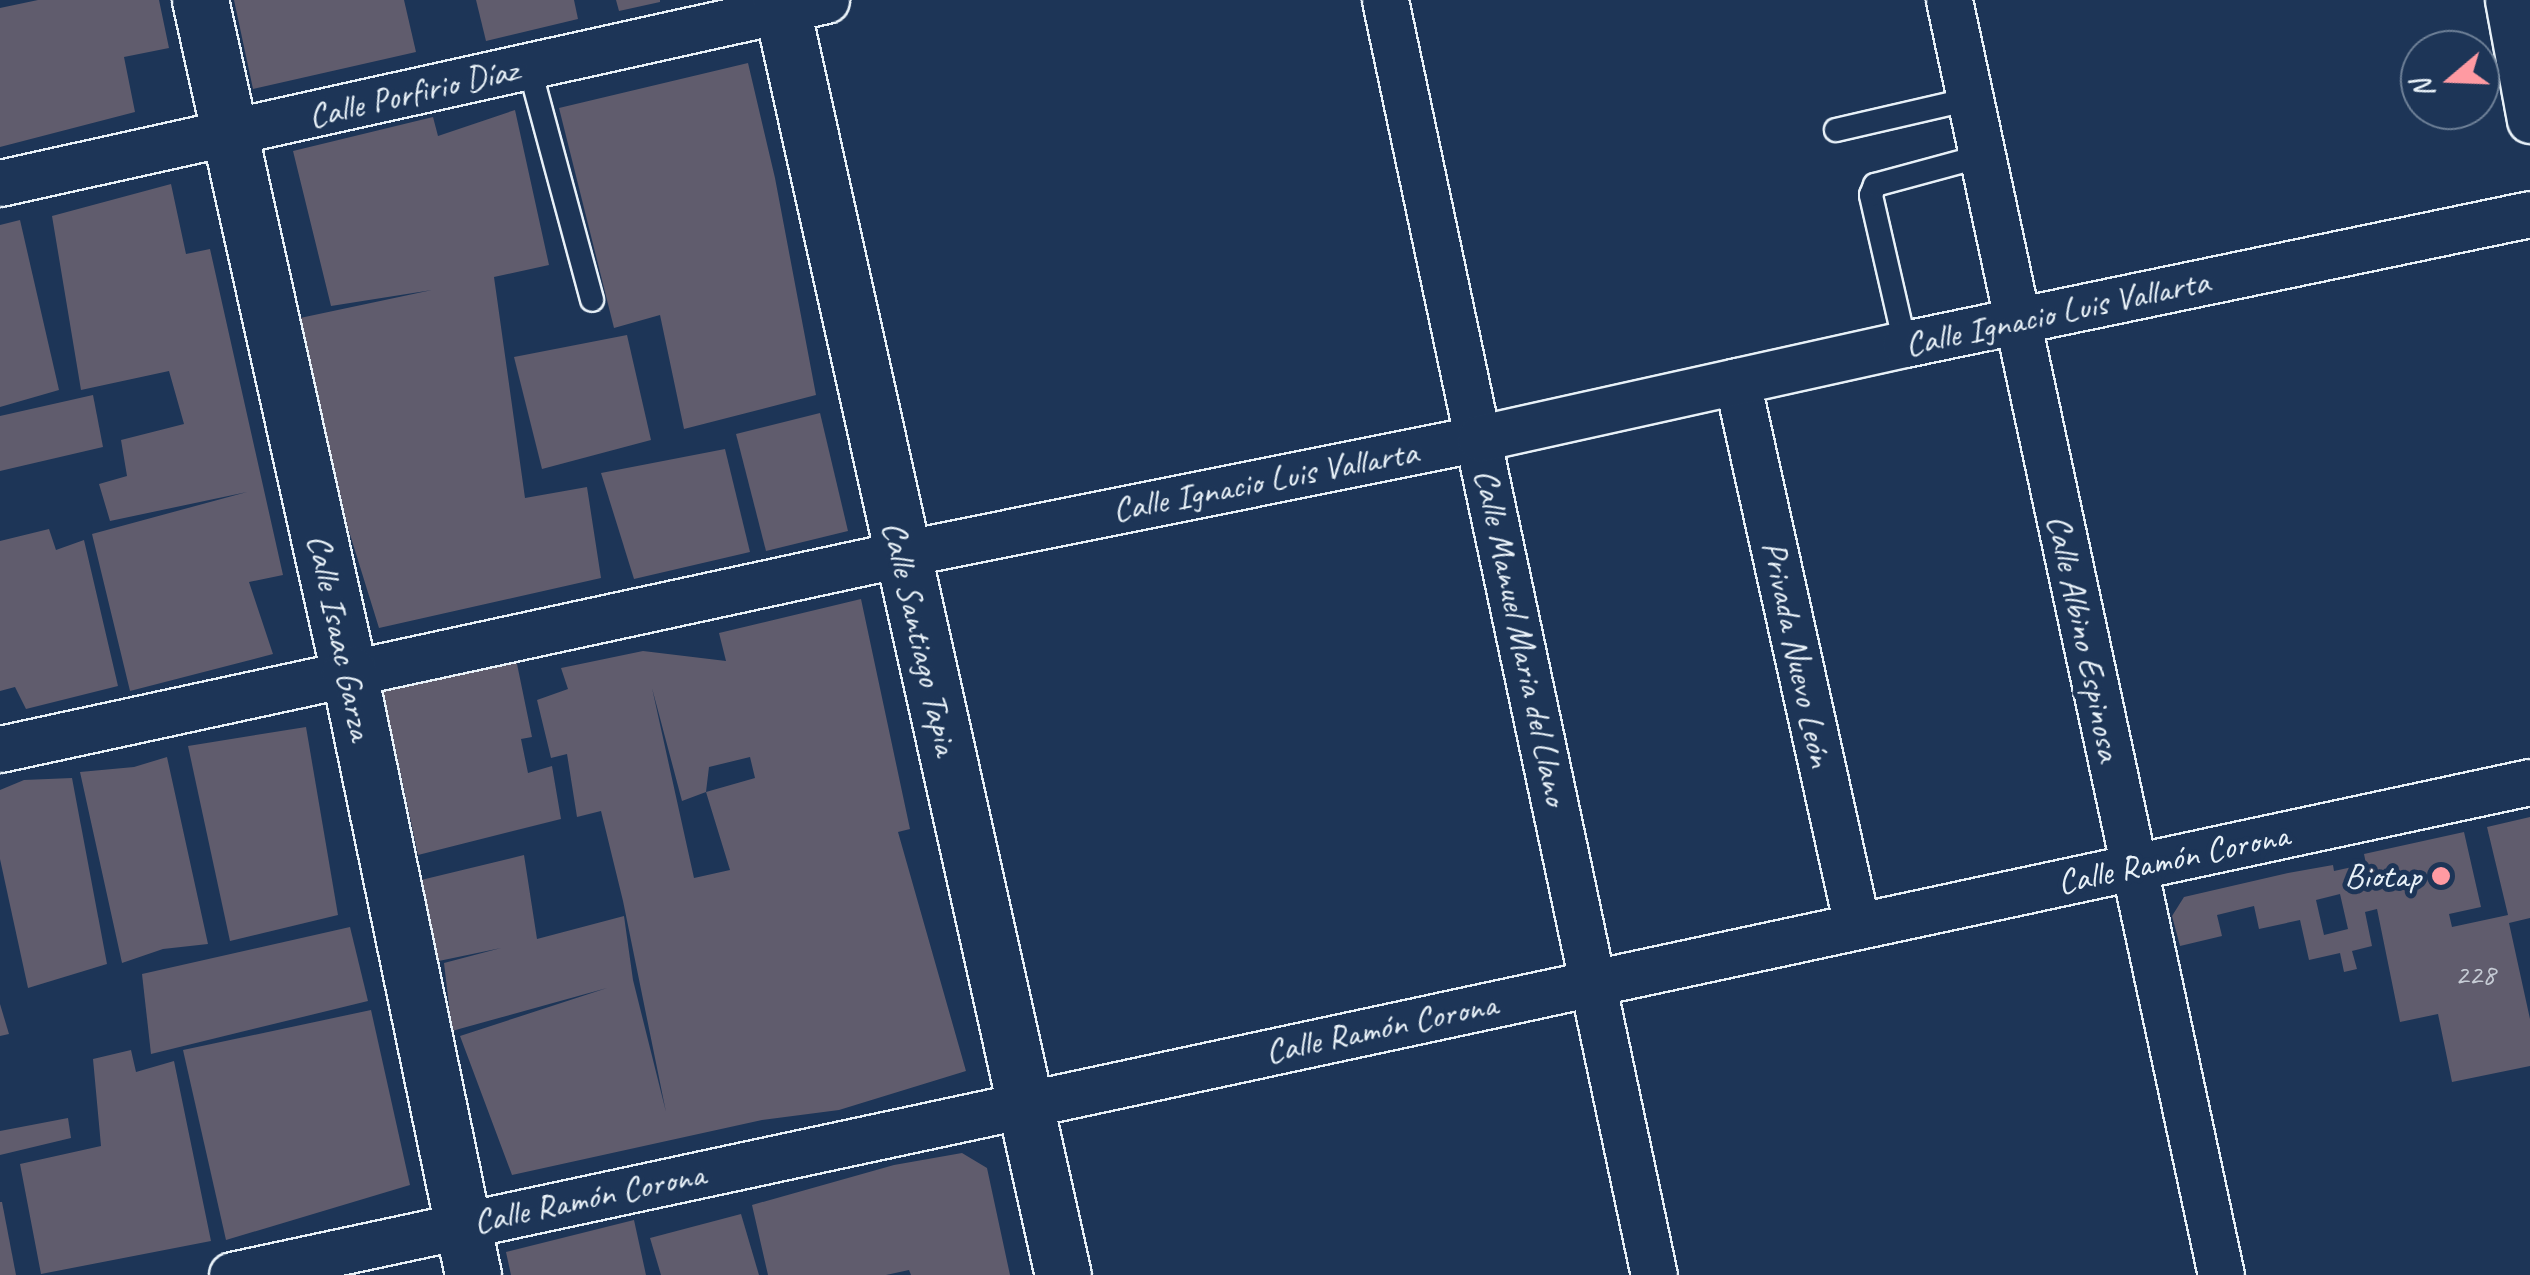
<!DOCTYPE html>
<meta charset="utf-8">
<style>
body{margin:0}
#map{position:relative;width:2530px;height:1275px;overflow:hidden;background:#1d3557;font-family:Caveat,sans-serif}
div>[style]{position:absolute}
.building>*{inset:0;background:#605c6d}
.roads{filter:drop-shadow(2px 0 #e8f1f8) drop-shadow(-2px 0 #e8f1f8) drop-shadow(0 2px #e8f1f8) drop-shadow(0 -2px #e8f1f8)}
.service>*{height:22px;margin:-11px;padding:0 11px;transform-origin:11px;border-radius:11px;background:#1d3557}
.minor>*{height:45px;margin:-22.5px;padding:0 22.5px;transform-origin:22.5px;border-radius:22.5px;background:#1d3557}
.tertiary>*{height:55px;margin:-27.5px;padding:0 27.5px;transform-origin:27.5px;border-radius:27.5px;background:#1d3557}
.dots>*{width:28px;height:28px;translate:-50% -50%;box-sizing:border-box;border:5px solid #1d3557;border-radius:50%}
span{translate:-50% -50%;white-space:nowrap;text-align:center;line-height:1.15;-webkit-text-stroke:10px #1d3557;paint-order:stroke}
.number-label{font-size:30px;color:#c6ccd5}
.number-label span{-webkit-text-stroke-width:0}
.street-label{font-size:35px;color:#e8f1f8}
.poi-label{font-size:35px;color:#e8f1f8}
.right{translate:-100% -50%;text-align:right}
.north{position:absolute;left:2400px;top:30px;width:100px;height:100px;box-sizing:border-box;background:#1d3557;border:2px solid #6e8097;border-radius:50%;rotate:251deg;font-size:28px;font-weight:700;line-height:40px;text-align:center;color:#e8f1f8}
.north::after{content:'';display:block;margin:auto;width:35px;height:45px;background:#ff9aa2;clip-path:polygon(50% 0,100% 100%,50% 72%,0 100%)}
</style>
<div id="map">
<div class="building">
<i style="clip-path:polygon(38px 0,159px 0,169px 48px,124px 57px,135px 112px,0 147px,0 8px)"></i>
<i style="clip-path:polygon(234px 0,404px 0,416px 52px,253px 89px)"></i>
<i style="clip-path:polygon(476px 0,574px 0,578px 19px,486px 41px)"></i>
<i style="clip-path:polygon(616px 0,660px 0,660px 2px,619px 11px)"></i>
<i style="clip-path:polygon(748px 63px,775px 178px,816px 395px,684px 429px,660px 315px,614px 328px,559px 108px)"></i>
<i style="clip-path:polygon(515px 110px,549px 265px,494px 277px,525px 498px,587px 487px,601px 578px,379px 628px,348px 528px,300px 318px,432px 290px,331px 306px,293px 151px,433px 117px,438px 136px)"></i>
<i style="clip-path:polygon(171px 184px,186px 254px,210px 249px,283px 575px,249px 582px,273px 654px,130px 691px,92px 534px,247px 492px,110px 521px,99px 484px,127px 476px,121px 440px,184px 424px,169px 371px,81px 390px,52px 216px)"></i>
<i style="clip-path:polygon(20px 220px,59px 390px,0 407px,0 225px)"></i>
<i style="clip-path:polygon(627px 335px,651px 440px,542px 469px,514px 357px)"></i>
<i style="clip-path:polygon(93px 395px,103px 447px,0 471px,0 416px)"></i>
<i style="clip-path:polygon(820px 413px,848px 531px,766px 551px,736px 434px)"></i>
<i style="clip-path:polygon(725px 449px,750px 552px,634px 579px,601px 473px)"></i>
<i style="clip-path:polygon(49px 529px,56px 550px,84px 540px,118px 686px,26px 709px,15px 687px,0 691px,0 541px)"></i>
<i style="clip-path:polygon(evenodd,861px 599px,910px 829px,898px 832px,966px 1071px,839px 1110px,762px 1120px,512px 1175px,460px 1036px,607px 988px,452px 1031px,444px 963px,501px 948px,434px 962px,417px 881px,524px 855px,537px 939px,624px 916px,633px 980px,666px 1112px,623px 901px,601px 811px,577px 817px,567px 754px,551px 758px,537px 700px,568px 689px,561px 668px,643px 651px,726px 661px,719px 633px,861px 599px,652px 688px,682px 801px,706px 792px,709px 767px,750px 757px,755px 778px,706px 792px,730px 870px,694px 878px,652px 688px)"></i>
<i style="clip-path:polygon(516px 659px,532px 737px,521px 739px,528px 773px,552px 766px,561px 819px,418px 855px,383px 691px)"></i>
<i style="clip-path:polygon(306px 727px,338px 915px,230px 941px,188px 746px)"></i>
<i style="clip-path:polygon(167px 757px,208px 944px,163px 949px,122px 963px,80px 772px,134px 767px)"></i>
<i style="clip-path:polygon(72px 778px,107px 964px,28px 988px,0 859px,0 790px,24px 780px)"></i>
<i style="clip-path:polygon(evenodd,2530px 817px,2530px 918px,2509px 923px,2530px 1019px,2530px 1066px,2452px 1082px,2438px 1014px,2400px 1022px,2377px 909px,2365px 912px,2372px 946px,2352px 951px,2357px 969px,2344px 972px,2340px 953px,2309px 960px,2300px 920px,2259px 929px,2254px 906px,2217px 915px,2222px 936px,2180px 946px,2172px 916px,2184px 897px,2288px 873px,2333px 865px,2334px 871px,2366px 864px,2364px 854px,2464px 832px,2481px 907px,2449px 914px,2452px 927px,2508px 915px,2487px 827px,2530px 817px,2340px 894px,2348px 929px,2324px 935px,2316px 900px,2340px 894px)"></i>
<i style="clip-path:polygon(350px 927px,368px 1001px,151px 1054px,142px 974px)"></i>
<i style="clip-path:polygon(0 1004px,9px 1034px,0 1036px)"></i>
<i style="clip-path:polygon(371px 1010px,410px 1185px,226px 1240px,183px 1050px)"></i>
<i style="clip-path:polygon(131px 1050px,136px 1072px,174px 1061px,211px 1241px,41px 1274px,20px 1164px,101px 1146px,93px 1059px)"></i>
<i style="clip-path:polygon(68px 1118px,71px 1138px,0 1155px,0 1131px)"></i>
<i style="clip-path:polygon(962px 1153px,987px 1168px,1010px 1275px,911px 1275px,909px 1270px,886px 1275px,768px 1275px,752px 1205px,894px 1165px)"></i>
<i style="clip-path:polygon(0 1202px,2px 1202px,16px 1275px,0 1275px)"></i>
<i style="clip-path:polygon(741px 1214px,759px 1275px,661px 1275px,650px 1238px)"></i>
<i style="clip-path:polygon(634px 1220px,646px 1275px,511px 1275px,506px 1252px)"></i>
</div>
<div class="roads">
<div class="service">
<i style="left:529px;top:66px;width:242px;rotate:74.9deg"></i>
<i style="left:1836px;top:130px;width:138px;rotate:-13deg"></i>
<i style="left:1905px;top:344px;width:153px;rotate:-102.9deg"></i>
<i style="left:1871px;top:195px;width:11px;rotate:-68deg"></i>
<i style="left:1875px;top:185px;width:111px;rotate:-15.2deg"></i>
</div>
<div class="minor">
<i style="left:1385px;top:0;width:1303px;rotate:78.09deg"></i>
<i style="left:1949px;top:0;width:1304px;rotate:77.96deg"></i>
<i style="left:2508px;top:0;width:122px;rotate:79.6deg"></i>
<i style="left:0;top:183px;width:846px;rotate:-12.49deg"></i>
<i style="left:1737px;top:381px;width:558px;rotate:77.58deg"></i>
<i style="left:0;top:749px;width:922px;rotate:-12.21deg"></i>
<i style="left:901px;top:554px;width:591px;rotate:-11.33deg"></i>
<i style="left:1480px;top:438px;width:435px;rotate:-12.5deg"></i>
<i style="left:1905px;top:344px;width:638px;rotate:-11.75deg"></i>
<i style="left:232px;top:1275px;width:2350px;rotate:-12.11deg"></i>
</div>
<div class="tertiary">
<i style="left:200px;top:0;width:689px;rotate:77.52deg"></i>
<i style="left:349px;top:673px;width:615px;rotate:78.36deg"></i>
<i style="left:780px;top:0;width:1306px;rotate:77.49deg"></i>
</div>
</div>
<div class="dots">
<i style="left:2441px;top:876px;background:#ff9aa2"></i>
</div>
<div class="number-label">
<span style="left:2475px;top:974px">228</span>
</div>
<div class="street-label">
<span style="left:413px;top:93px;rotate:-13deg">Calle Porfirio Díaz</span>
<span style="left:2057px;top:313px;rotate:-12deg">Calle Ignacio Luis Vallarta</span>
<span style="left:1265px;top:481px;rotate:-11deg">Calle Ignacio Luis Vallarta</span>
<span style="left:340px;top:637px;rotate:78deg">Calle Isaac Garza</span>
<span style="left:1521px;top:637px;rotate:78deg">Calle Manuel Maria del Llano</span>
<span style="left:920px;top:638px;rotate:77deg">Calle Santiago Tapia</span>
<span style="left:2084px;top:638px;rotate:78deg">Calle Albino Espinosa</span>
<span style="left:1797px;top:654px;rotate:78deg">Privada Nuevo León</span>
<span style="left:2173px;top:859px;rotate:-12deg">Calle Ramón Corona</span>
<span style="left:1381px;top:1028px;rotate:-12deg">Calle Ramón Corona</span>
<span style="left:589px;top:1198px;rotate:-12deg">Calle Ramón Corona</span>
</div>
<div class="poi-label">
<span class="right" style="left:2421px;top:876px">Biotap</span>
</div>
<div class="north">N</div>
</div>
